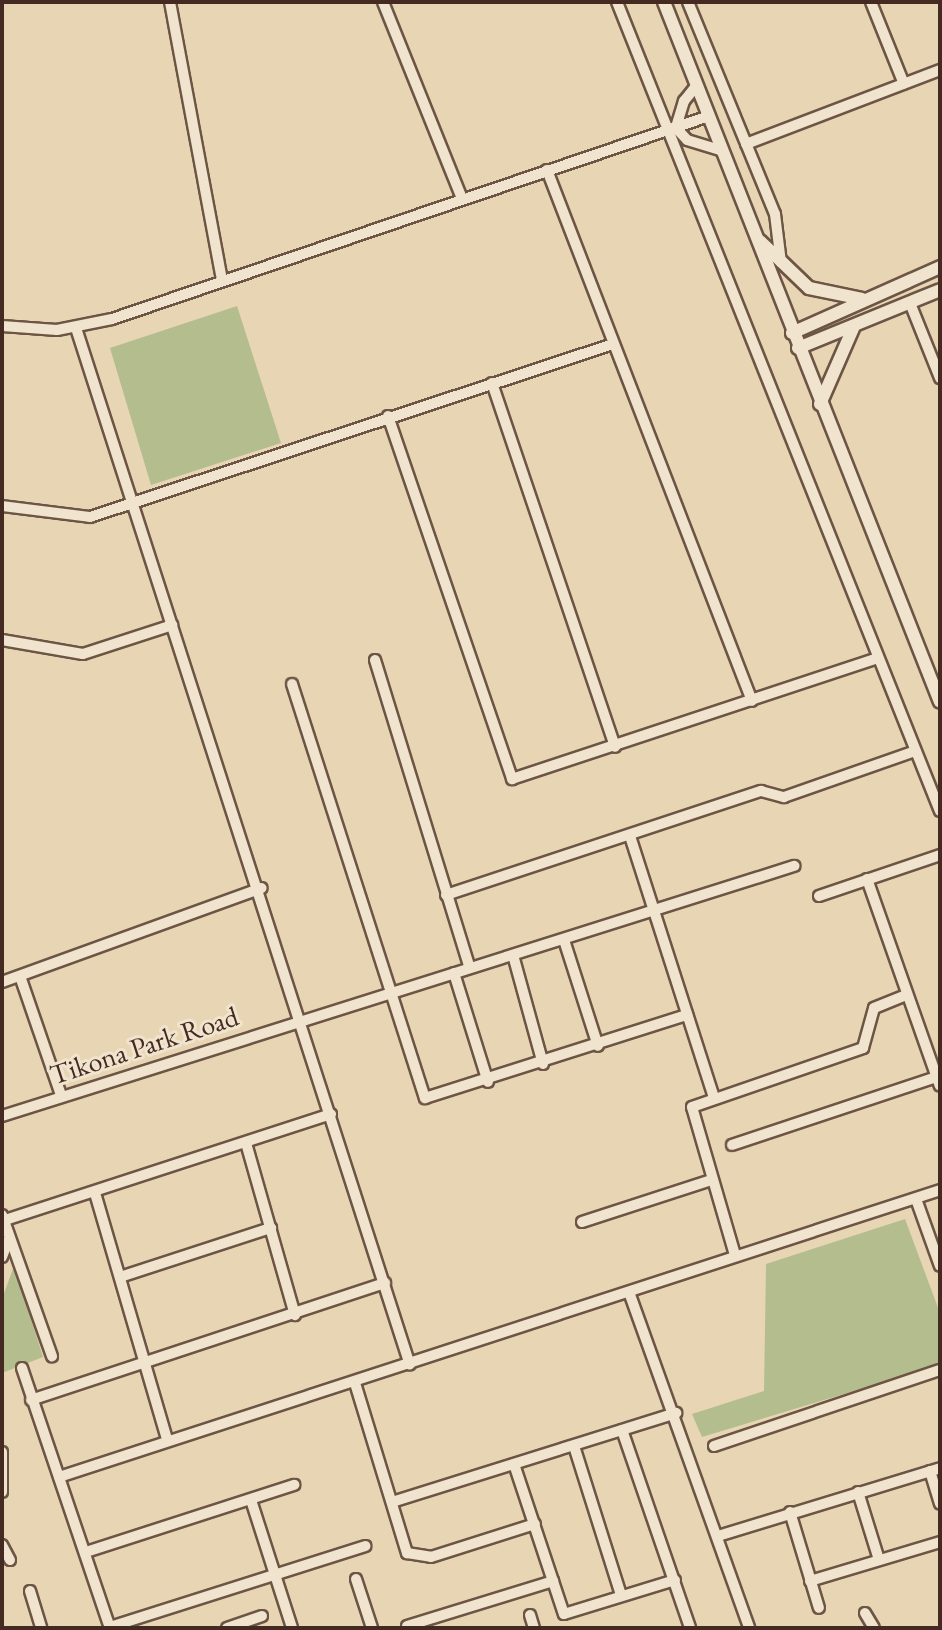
<!DOCTYPE html>
<style>
body{margin:0}
#map{position:relative;width:942px;height:1630px;overflow:hidden;background:#e8d5b4;font-family:"EB Garamond",serif}
div>[style]{position:absolute}
.green>*{inset:0;background:#b4bd8e}
.roads{filter:drop-shadow(2px 0 #6d5545) drop-shadow(-2px 0 #6d5545) drop-shadow(0 2px #6d5545) drop-shadow(0 -2px #6d5545)}
.minor>*{height:10px;margin:-5px;padding:0 5px;transform-origin:5px;border-radius:5px;background:#f0e4ce}
.tertiary>*{height:12px;margin:-6px;padding:0 6px;transform-origin:6px;border-radius:6px;background:#f0e4ce}
span{translate:-50% -50%;white-space:nowrap;text-align:center;line-height:1.15;-webkit-text-stroke:6px #f0e4ce;paint-order:stroke}
.street-label{font-size:28px;color:#442a20}
.frame{position:absolute;inset:0;border:4px solid #442a20;pointer-events:none}
</style>
<div id="map">
<div class="green">
<i style="clip-path:polygon(237px 306px,281px 443px,151px 485px,110px 348px)"></i>
<i style="clip-path:polygon(905px 1219px,940px 1313px,940px 1365px,702px 1437px,692px 1414px,764px 1391px,766px 1264px)"></i>
<i style="clip-path:polygon(14px 1266px,43px 1357px,2px 1373px,2px 1299px)"></i>
</div>
<div class="roads">
<div class="minor">
<i style="left:170px;top:2px;width:283px;rotate:79.4deg"></i>
<i style="left:383px;top:2px;width:212px;rotate:68.1deg"></i>
<i style="left:617px;top:2px;width:871px;rotate:68.24deg"></i>
<i style="left:688px;top:2px;width:229px;rotate:67.7deg"></i>
<i style="left:775px;top:214px;width:49px;rotate:83deg"></i>
<i style="left:871px;top:2px;width:88px;rotate:68.1deg"></i>
<i style="left:697px;top:85px;width:21px;rotate:129deg"></i>
<i style="left:684px;top:101px;width:28px;rotate:107deg"></i>
<i style="left:676px;top:128px;width:16px;rotate:47deg"></i>
<i style="left:687px;top:140px;width:37px;rotate:17deg"></i>
<i style="left:746px;top:144px;width:208px;rotate:-20.9deg"></i>
<i style="left:547px;top:170px;width:569px;rotate:68.89deg"></i>
<i style="left:910px;top:303px;width:81px;rotate:68.2deg"></i>
<i style="left:2px;top:326px;width:55px;rotate:4.2deg"></i>
<i style="left:57px;top:330px;width:56px;rotate:-11.3deg"></i>
<i style="left:112px;top:319px;width:631px;rotate:-18.78deg"></i>
<i style="left:76px;top:328px;width:1089px;rotate:72.15deg"></i>
<i style="left:492px;top:383px;width:384px;rotate:71.3deg"></i>
<i style="left:388px;top:416px;width:384px;rotate:71.1deg"></i>
<i style="left:512px;top:779px;width:382px;rotate:-18.3deg"></i>
<i style="left:2px;top:506px;width:89px;rotate:7.1deg"></i>
<i style="left:90px;top:517px;width:551px;rotate:-18.3deg"></i>
<i style="left:2px;top:640px;width:82px;rotate:9.8deg"></i>
<i style="left:83px;top:654px;width:94px;rotate:-18deg"></i>
<i style="left:375px;top:660px;width:322px;rotate:72.9deg"></i>
<i style="left:292px;top:684px;width:435px;rotate:72.2deg"></i>
<i style="left:425px;top:1098px;width:275px;rotate:-17.6deg"></i>
<i style="left:630px;top:836px;width:272px;rotate:72.2deg"></i>
<i style="left:867px;top:879px;width:219px;rotate:70.6deg"></i>
<i style="left:446px;top:895px;width:332px;rotate:-18.3deg"></i>
<i style="left:761px;top:791px;width:24px;rotate:15deg"></i>
<i style="left:784px;top:797px;width:139px;rotate:-19.3deg"></i>
<i style="left:819px;top:896px;width:128px;rotate:-18.7deg"></i>
<i style="left:564px;top:940px;width:111px;rotate:72.2deg"></i>
<i style="left:513px;top:955px;width:113px;rotate:74.6deg"></i>
<i style="left:454px;top:973px;width:114px;rotate:72.7deg"></i>
<i style="left:20px;top:976px;width:126px;rotate:71deg"></i>
<i style="left:2px;top:982px;width:276px;rotate:-19.9deg"></i>
<i style="left:2px;top:1116px;width:831px;rotate:-17.52deg"></i>
<i style="left:246px;top:1143px;width:179px;rotate:74.1deg"></i>
<i style="left:732px;top:1145px;width:216px;rotate:-18.4deg"></i>
<i style="left:95px;top:1193px;width:256px;rotate:73.7deg"></i>
<i style="left:916px;top:1199px;width:71px;rotate:70.3deg"></i>
<i style="left:2px;top:1215px;width:150px;rotate:70.5deg"></i>
<i style="left:2px;top:1221px;width:346px;rotate:-18deg"></i>
<i style="left:582px;top:1222px;width:136px;rotate:-18deg"></i>
<i style="left:735px;top:1255px;width:154px;rotate:-106.2deg"></i>
<i style="left:692px;top:1107px;width:181px;rotate:-19deg"></i>
<i style="left:863px;top:1048px;width:41px;rotate:-74.6deg"></i>
<i style="left:874px;top:1008px;width:35px;rotate:-22deg"></i>
<i style="left:2px;top:1257px;width:19px;rotate:-69deg"></i>
<i style="left:120px;top:1277px;width:159px;rotate:-18deg"></i>
<i style="left:629px;top:1292px;width:357px;rotate:70.3deg"></i>
<i style="left:22px;top:1368px;width:274px;rotate:71.3deg"></i>
<i style="left:355px;top:1383px;width:178px;rotate:73deg"></i>
<i style="left:407px;top:1553px;width:24px;rotate:9deg"></i>
<i style="left:431px;top:1557px;width:109px;rotate:-17.6deg"></i>
<i style="left:31px;top:1400px;width:373px;rotate:-18.3deg"></i>
<i style="left:622px;top:1430px;width:209px;rotate:71deg"></i>
<i style="left:574px;top:1446px;width:156px;rotate:72.5deg"></i>
<i style="left:714px;top:1446px;width:238px;rotate:-18.6deg"></i>
<i style="left:2px;top:1452px;width:40px;rotate:90deg"></i>
<i style="left:514px;top:1464px;width:158px;rotate:71.6deg"></i>
<i style="left:564px;top:1614px;width:116px;rotate:-17deg"></i>
<i style="left:930px;top:1471px;width:34px;rotate:73deg"></i>
<i style="left:59px;top:1477px;width:927px;rotate:-18.04deg"></i>
<i style="left:858px;top:1492px;width:71px;rotate:72.8deg"></i>
<i style="left:251px;top:1500px;width:134px;rotate:72.2deg"></i>
<i style="left:392px;top:1502px;width:298px;rotate:-17.4deg"></i>
<i style="left:790px;top:1512px;width:100px;rotate:73.2deg"></i>
<i style="left:718px;top:1536px;width:232px;rotate:-17deg"></i>
<i style="left:2px;top:1545px;width:17px;rotate:62deg"></i>
<i style="left:86px;top:1552px;width:219px;rotate:-17.9deg"></i>
<i style="left:356px;top:1579px;width:52px;rotate:71.9deg"></i>
<i style="left:810px;top:1581px;width:136px;rotate:-16.7deg"></i>
<i style="left:30px;top:1591px;width:39px;rotate:73deg"></i>
<i style="left:865px;top:1613px;width:17px;rotate:59deg"></i>
<i style="left:530px;top:1615px;width:14px;rotate:73deg"></i>
<i style="left:407px;top:1626px;width:153px;rotate:-17.1deg"></i>
<i style="left:110px;top:1627px;width:268px;rotate:-17.6deg"></i>
<i style="left:227px;top:1628px;width:37px;rotate:-19deg"></i>
</div>
<div class="tertiary">
<i style="left:664px;top:2px;width:752px;rotate:68.48deg"></i>
<i style="left:760px;top:241px;width:68px;rotate:43.8deg"></i>
<i style="left:809px;top:288px;width:54px;rotate:11.7deg"></i>
<i style="left:792px;top:333px;width:162px;rotate:-24deg"></i>
<i style="left:798px;top:348px;width:153px;rotate:-22.2deg"></i>
<i style="left:820px;top:404px;width:85px;rotate:-66.4deg"></i>
</div>
</div>
<div class="street-label">
<span style="left:144px;top:1045px;rotate:-18deg">Tikona Park Road</span>
</div>
<div class="frame"></div>
</div>
